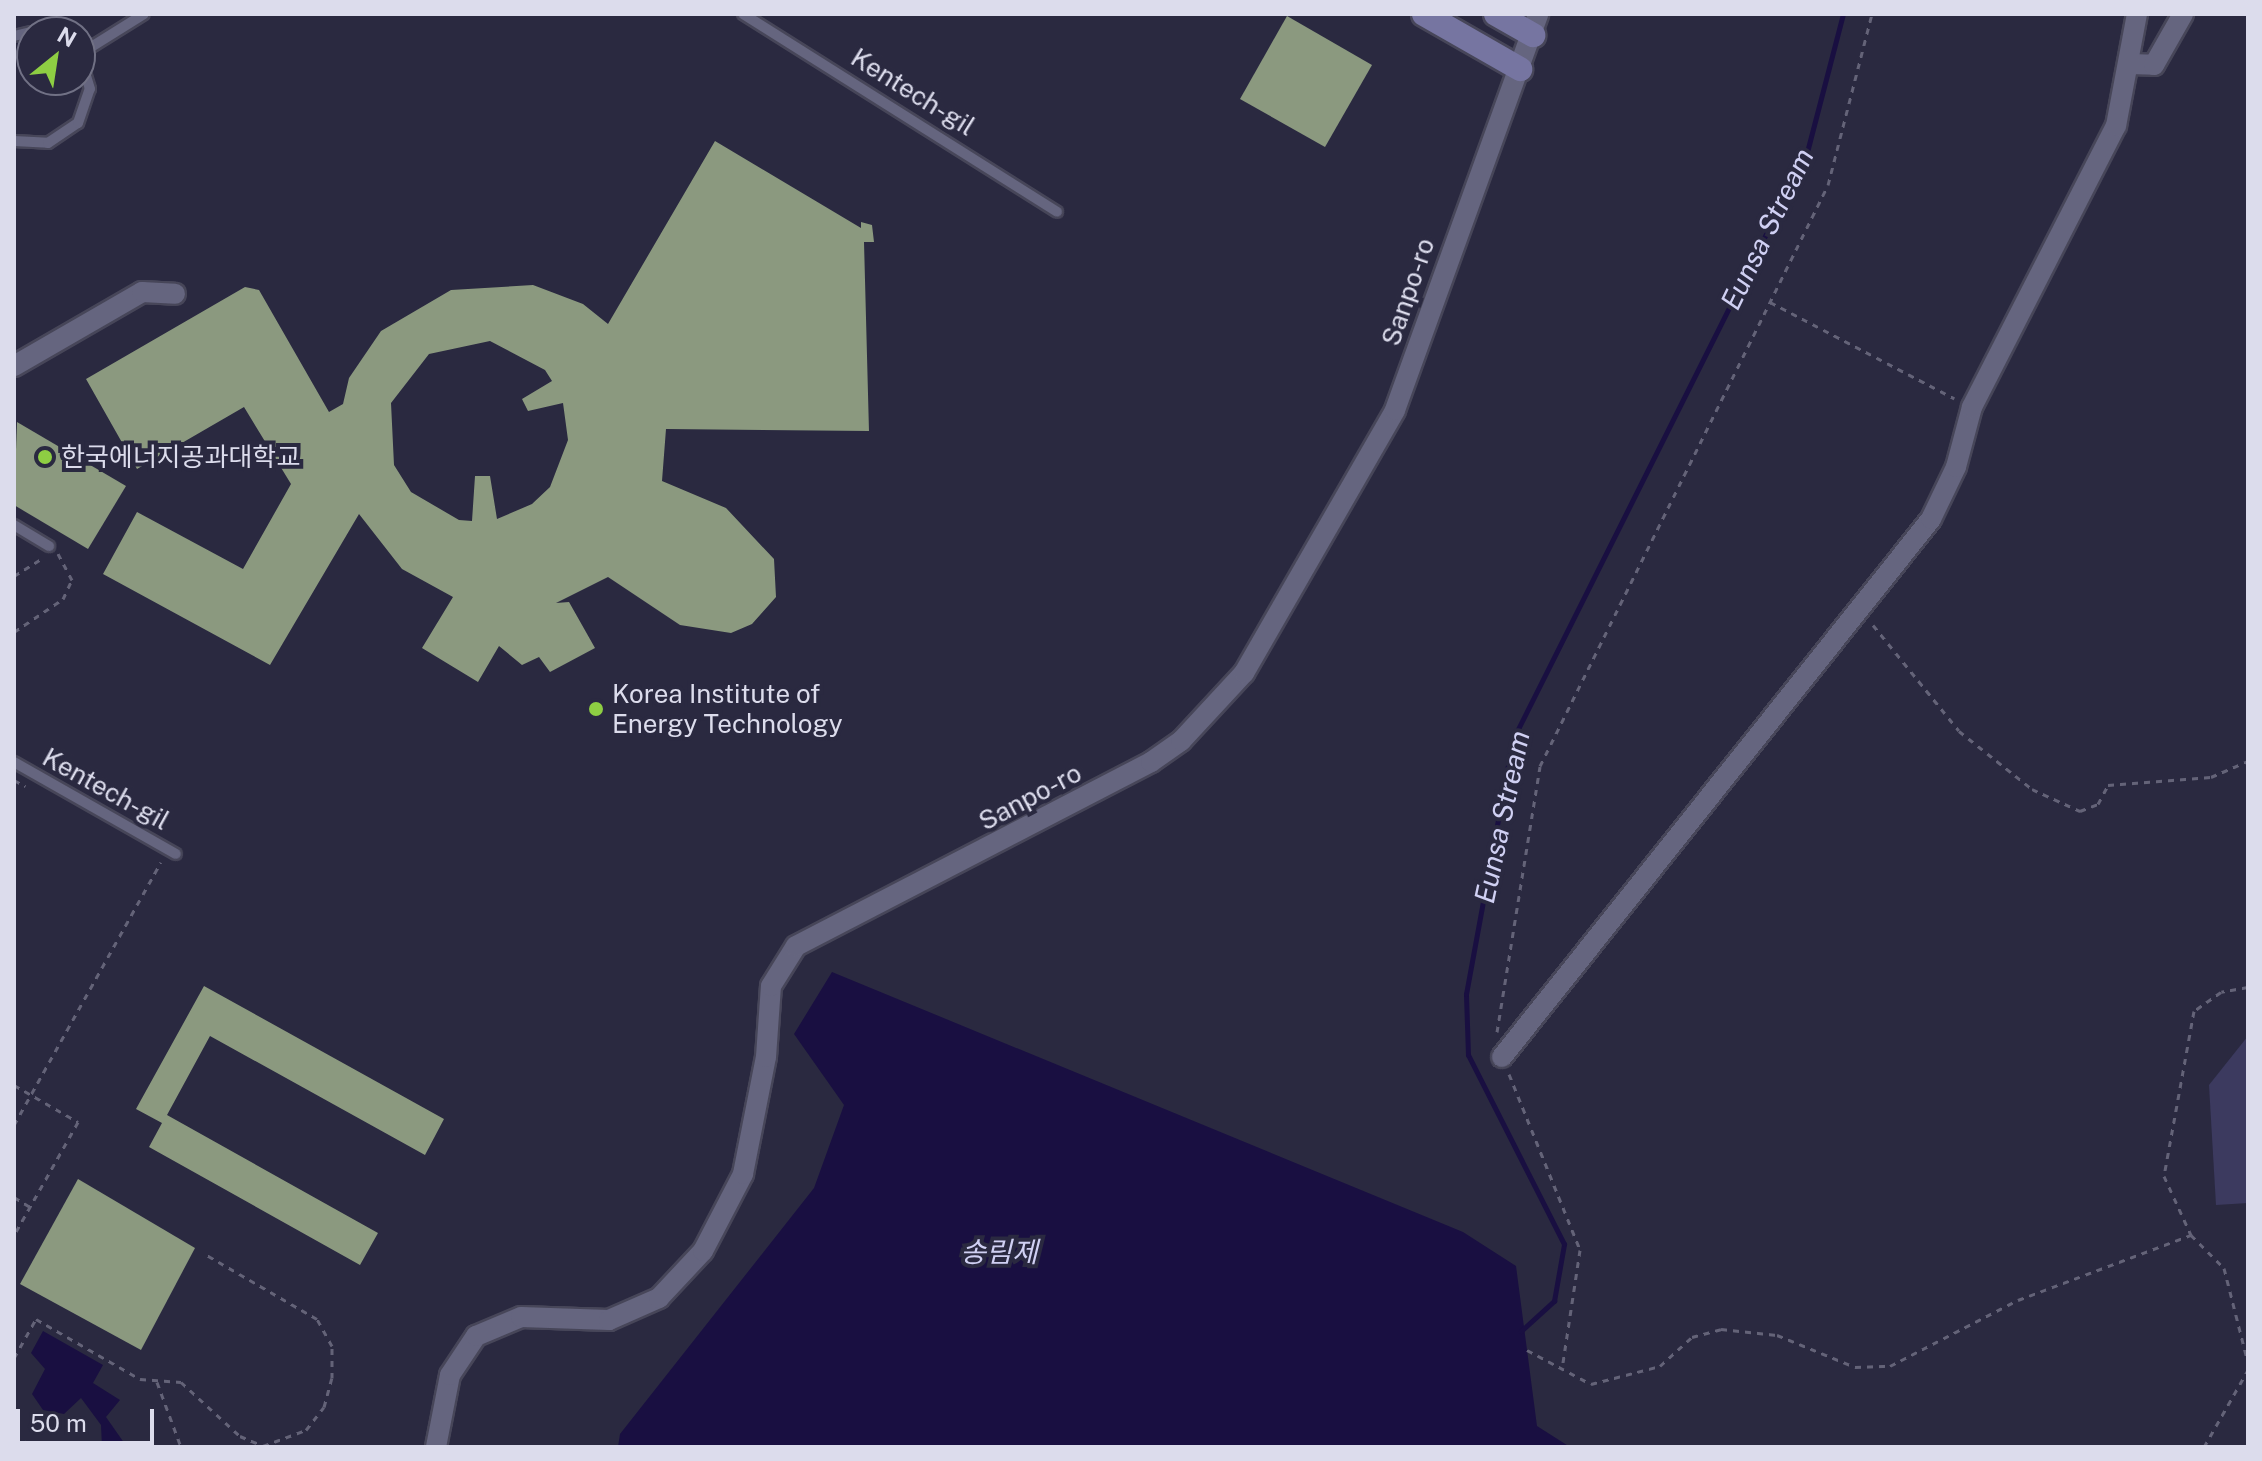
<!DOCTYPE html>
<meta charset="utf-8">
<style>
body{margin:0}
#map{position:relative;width:2262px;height:1461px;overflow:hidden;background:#2a2940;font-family:"Public Sans","Noto Sans KR",sans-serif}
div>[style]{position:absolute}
.green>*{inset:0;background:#3c3a5f}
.water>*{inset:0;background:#190f41}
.stream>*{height:5px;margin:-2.5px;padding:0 2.5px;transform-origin:2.5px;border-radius:2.5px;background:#190f41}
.building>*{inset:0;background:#8b997f}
.path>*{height:3px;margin-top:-1.5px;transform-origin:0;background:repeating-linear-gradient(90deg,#646378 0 6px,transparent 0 12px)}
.roads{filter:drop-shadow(2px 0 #474659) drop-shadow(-2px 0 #474659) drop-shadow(0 2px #474659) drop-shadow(0 -2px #474659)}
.lane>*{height:10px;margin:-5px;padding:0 5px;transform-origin:5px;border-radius:5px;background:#65657f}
.street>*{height:20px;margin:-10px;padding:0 10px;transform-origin:10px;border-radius:10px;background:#65657f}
.secondary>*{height:24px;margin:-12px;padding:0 12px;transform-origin:12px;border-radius:12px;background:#7675a1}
.dots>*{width:22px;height:22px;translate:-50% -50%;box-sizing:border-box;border:4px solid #2a2940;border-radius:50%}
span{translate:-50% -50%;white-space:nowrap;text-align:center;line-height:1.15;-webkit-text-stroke:8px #2a2940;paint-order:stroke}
.street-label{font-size:26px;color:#dcdcec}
.poi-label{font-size:26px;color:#dcdcec}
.left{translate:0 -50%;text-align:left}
.water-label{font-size:28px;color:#d0d0f3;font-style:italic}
.frame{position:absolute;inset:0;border:16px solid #dcdcec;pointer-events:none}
.north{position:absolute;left:16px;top:16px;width:80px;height:80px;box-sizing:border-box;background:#2a2940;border:2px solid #717185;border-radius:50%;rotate:30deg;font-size:22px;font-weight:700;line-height:32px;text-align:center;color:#dcdcec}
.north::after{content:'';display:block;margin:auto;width:28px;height:36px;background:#8ece43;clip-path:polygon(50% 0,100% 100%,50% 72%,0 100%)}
.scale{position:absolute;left:16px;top:1409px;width:138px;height:36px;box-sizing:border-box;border:4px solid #dcdcec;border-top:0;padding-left:10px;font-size:24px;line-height:28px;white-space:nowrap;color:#dcdcec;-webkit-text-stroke:6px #2a2940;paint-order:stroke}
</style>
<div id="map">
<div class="green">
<i style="clip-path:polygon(2248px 1036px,2248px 1203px,2216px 1205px,2209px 1085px)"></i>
</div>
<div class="water">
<i style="clip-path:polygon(832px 972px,1463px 1232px,1516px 1266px,1537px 1426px,1570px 1447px,618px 1447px,620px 1434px,814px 1188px,844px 1105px,794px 1034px)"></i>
<i style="clip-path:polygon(43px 1331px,103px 1365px,93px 1383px,120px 1400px,106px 1417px,127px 1447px,102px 1447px,101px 1425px,81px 1398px,64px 1414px,43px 1410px,32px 1394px,45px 1369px,31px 1353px)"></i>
</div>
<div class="stream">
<i style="left:1521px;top:1331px;width:45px;rotate:-42.3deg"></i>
<i style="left:1554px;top:1301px;width:58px;rotate:-80deg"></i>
<i style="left:1564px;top:1244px;width:212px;rotate:-116.9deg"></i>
<i style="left:1468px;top:1055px;width:61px;rotate:-91.9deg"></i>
<i style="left:1466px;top:994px;width:259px;rotate:-79.6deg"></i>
<i style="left:1513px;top:739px;width:657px;rotate:-63.4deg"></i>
<i style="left:1807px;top:152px;width:143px;rotate:-75.4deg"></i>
</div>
<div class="building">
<i style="clip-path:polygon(1287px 16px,1372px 65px,1325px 147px,1240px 99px)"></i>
<i style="clip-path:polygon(evenodd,715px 141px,861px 228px,861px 222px,872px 225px,874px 242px,864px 242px,869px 431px,666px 429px,662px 481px,726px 508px,774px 559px,776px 597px,752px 624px,731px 633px,680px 625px,608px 577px,556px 603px,569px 602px,595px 648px,550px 672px,539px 657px,522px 665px,499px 646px,478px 682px,422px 648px,453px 597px,402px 569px,359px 514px,270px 665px,103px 574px,137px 512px,243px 569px,291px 484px,244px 407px,137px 469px,86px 379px,245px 287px,259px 290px,329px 412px,343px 404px,349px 378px,381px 331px,451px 290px,533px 285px,583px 304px,608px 324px,715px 141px,490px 341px,545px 370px,552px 381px,522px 399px,528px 411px,563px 403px,568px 440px,550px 487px,532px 504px,497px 519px,490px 476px,475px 476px,472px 521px,459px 520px,411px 492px,394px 465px,391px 403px,429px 354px,490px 341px)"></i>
<i style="clip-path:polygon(17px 422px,126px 486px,88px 549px,14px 505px)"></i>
<i style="clip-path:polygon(204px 986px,444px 1119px,425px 1155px,210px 1036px,167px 1115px,378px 1233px,360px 1265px,149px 1147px,162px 1123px,136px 1109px)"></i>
<i style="clip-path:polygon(78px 1179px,195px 1248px,141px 1350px,20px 1284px)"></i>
</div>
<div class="path">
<i style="left:1770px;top:302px;width:208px;rotate:27.6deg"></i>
<i style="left:14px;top:576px;width:32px;rotate:-32deg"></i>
<i style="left:1873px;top:625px;width:136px;rotate:50.9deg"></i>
<i style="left:1959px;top:731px;width:93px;rotate:38.5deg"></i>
<i style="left:2032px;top:789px;width:53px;rotate:24.6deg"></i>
<i style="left:2080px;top:811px;width:19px;rotate:-21deg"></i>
<i style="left:2098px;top:804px;width:21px;rotate:-62deg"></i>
<i style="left:2108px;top:785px;width:103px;rotate:-4.4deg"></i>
<i style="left:2211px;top:777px;width:40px;rotate:-23.4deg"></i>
<i style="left:14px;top:632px;width:59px;rotate:-34deg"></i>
<i style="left:63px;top:599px;width:21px;rotate:-65deg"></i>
<i style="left:72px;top:580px;width:30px;rotate:-118deg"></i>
<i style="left:14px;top:780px;width:13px;rotate:29deg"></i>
<i style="left:2248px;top:987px;width:27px;rotate:170deg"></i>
<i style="left:2221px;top:992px;width:33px;rotate:145deg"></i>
<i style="left:2194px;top:1011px;width:168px;rotate:100.3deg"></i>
<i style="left:2164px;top:1176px;width:65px;rotate:65.4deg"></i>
<i style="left:2191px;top:1235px;width:47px;rotate:45deg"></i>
<i style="left:2224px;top:1268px;width:98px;rotate:75.8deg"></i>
<i style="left:1497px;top:1032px;width:269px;rotate:-80.8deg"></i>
<i style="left:1540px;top:766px;width:648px;rotate:-63.63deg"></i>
<i style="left:1828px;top:185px;width:177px;rotate:-75.6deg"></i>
<i style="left:1509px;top:1074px;width:190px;rotate:68deg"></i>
<i style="left:1580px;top:1250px;width:120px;rotate:98.6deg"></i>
<i style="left:14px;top:1085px;width:74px;rotate:30deg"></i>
<i style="left:78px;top:1122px;width:130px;rotate:119.5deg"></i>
<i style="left:14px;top:1125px;width:301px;rotate:-60.8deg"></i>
<i style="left:14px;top:1197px;width:19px;rotate:32deg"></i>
<i style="left:1527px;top:1350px;width:72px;rotate:28deg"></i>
<i style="left:1591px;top:1384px;width:71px;rotate:-14.6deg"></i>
<i style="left:1660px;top:1366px;width:43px;rotate:-42.2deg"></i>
<i style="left:1692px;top:1337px;width:30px;rotate:-15deg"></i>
<i style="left:1721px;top:1329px;width:56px;rotate:6.1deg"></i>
<i style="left:1777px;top:1335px;width:84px;rotate:22.3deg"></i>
<i style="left:1855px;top:1367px;width:35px;rotate:-2deg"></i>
<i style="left:1890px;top:1366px;width:144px;rotate:-27.3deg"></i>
<i style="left:2018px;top:1300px;width:185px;rotate:-20.6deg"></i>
<i style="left:14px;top:1358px;width:45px;rotate:-60.6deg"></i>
<i style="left:36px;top:1319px;width:120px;rotate:30deg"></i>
<i style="left:140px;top:1379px;width:41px;rotate:4.2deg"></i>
<i style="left:181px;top:1382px;width:80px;rotate:42.5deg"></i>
<i style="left:240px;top:1436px;width:25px;rotate:23deg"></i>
<i style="left:263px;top:1446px;width:46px;rotate:-20.4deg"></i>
<i style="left:306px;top:1430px;width:29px;rotate:-52deg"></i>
<i style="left:324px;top:1407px;width:30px;rotate:-75deg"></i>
<i style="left:332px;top:1378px;width:32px;rotate:-90deg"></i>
<i style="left:332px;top:1346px;width:31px;rotate:-119deg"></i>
<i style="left:317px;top:1319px;width:129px;rotate:-149.9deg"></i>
<i style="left:157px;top:1382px;width:69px;rotate:69.7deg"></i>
<i style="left:14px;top:1436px;width:24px;rotate:28deg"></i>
<i style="left:2204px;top:1447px;width:89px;rotate:-60.3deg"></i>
</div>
<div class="roads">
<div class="lane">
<i style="left:743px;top:14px;width:371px;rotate:32.2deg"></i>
<i style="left:14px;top:36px;width:18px;rotate:-13deg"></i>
<i style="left:80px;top:54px;width:75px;rotate:-32deg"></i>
<i style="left:14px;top:141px;width:34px;rotate:3deg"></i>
<i style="left:48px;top:143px;width:36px;rotate:-34deg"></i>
<i style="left:78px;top:123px;width:36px;rotate:-71deg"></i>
<i style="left:90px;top:89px;width:34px;rotate:-107deg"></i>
<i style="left:14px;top:525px;width:41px;rotate:31deg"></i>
<i style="left:14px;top:762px;width:186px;rotate:29.6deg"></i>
</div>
<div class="street">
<i style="left:2130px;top:64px;width:24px;rotate:2deg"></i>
<i style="left:2154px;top:65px;width:59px;rotate:-60.4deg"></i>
<i style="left:14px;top:366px;width:148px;rotate:-30deg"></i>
<i style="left:142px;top:292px;width:33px;rotate:3deg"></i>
<i style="left:1502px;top:1057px;width:688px;rotate:-51.43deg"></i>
<i style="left:1931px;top:519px;width:58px;rotate:-64.3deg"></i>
<i style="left:1956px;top:467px;width:62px;rotate:-75.1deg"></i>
<i style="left:1972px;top:407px;width:316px;rotate:-62.9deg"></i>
<i style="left:2116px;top:126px;width:114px;rotate:-79.4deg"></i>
<i style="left:436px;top:1447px;width:73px;rotate:-79deg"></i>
<i style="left:450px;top:1375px;width:47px;rotate:-56.3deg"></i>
<i style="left:476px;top:1336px;width:49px;rotate:-22.9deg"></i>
<i style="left:521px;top:1317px;width:88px;rotate:2deg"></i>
<i style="left:609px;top:1320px;width:55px;rotate:-23.7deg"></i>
<i style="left:659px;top:1298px;width:64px;rotate:-46.9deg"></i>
<i style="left:703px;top:1251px;width:87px;rotate:-62.5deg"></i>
<i style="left:743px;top:1174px;width:119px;rotate:-78.9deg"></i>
<i style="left:766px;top:1057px;width:71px;rotate:-86deg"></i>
<i style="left:771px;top:986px;width:47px;rotate:-58deg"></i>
<i style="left:796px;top:946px;width:400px;rotate:-27.4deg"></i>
<i style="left:1151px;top:762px;width:37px;rotate:-35deg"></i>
<i style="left:1181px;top:741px;width:93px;rotate:-47.2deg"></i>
<i style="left:1244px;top:673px;width:303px;rotate:-60.1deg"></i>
<i style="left:1395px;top:410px;width:421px;rotate:-70.1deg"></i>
</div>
<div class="secondary">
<i style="left:1424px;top:14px;width:111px;rotate:29.8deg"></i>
<i style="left:1496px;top:14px;width:43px;rotate:29.6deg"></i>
</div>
</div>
<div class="dots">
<i style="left:45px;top:457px;background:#8ece43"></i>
<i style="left:596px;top:709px;background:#8ece43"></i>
</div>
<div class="street-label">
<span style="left:913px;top:92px;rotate:32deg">Kentech-gil</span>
<span style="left:1408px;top:292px;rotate:-71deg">Sanpo-ro</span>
<span style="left:106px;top:789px;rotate:29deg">Kentech-gil</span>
<span style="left:1030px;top:797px;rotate:-28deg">Sanpo-ro</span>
</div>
<div class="poi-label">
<span class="left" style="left:61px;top:457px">한국에너지공과대학교</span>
<span class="left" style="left:612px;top:709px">Korea Institute of<br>Energy Technology</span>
</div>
<div class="water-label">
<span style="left:1767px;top:229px;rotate:-64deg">Eunsa Stream</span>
<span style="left:1502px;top:817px;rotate:-78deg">Eunsa Stream</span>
<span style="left:999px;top:1252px">송림제</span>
</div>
<div class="frame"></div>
<div class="north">N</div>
<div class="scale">50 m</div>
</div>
